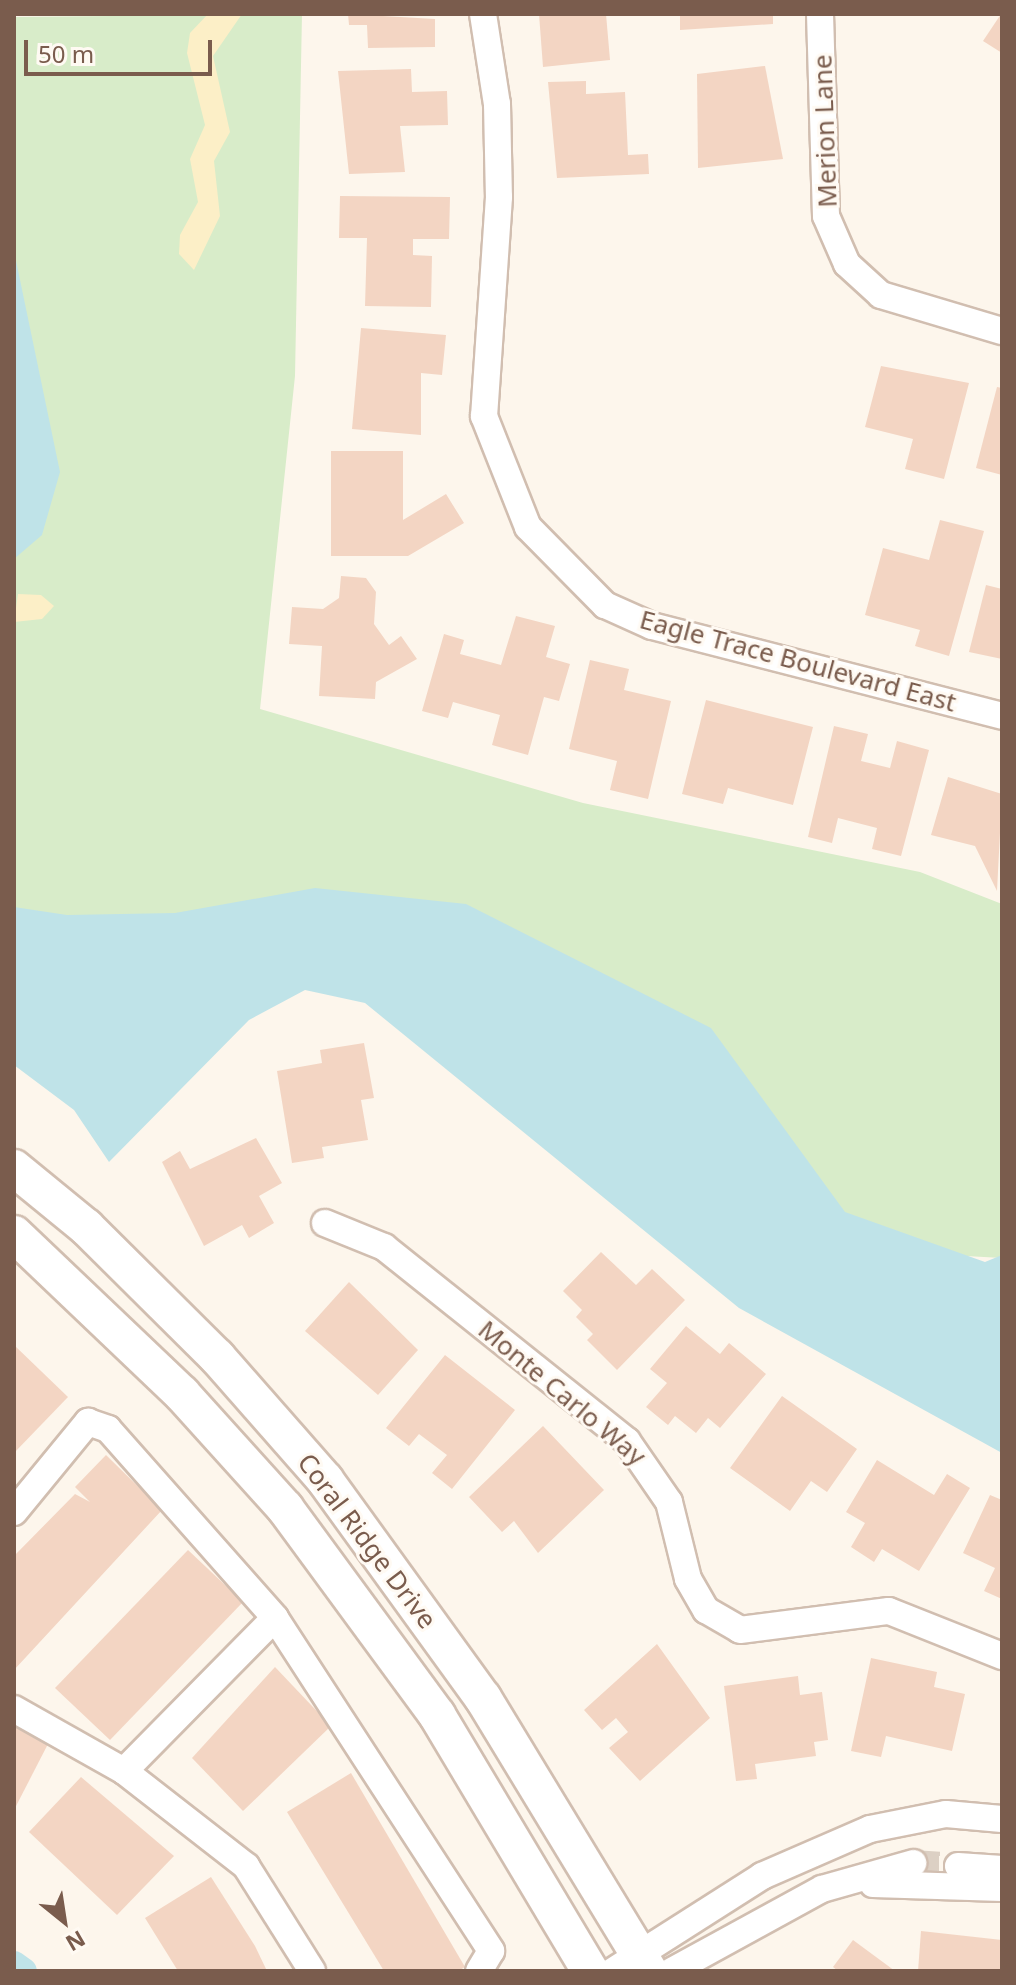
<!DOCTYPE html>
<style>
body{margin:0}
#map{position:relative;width:1016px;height:1985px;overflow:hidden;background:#fdf6ec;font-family:"Noto Sans",sans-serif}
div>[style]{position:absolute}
.green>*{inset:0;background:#d8ecc9}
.sand>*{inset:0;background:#fcefc7}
.water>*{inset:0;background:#bfe3e8}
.canal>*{height:26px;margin:-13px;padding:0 13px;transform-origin:13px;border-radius:13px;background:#bfe3e8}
.building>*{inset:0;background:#f3d5c3}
.minor-tunnel>*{height:26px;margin-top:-13px;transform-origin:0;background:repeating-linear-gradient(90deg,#dcd0c4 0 26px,transparent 0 39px)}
.roads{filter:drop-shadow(2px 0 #d1beb0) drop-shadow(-2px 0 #d1beb0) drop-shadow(0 2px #d1beb0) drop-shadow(0 -2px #d1beb0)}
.minor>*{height:26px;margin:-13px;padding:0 13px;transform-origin:13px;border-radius:13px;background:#fff}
.secondary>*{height:36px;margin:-18px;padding:0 18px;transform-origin:18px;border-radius:18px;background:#fff}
span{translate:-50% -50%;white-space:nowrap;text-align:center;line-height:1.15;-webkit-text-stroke:6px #fffaf3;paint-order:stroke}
.street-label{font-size:26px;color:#7a5c4d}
.frame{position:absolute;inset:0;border:16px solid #7a5c4d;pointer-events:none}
.north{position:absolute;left:24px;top:1881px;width:80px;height:80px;-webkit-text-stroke:6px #fffaf3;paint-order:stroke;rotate:150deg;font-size:22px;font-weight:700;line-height:32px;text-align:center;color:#7a5c4d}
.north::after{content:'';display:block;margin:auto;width:28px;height:36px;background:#7a5c4d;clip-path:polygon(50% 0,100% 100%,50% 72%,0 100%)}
.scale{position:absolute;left:24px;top:40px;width:188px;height:36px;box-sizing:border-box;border:4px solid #7a5c4d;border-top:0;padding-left:10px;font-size:24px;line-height:28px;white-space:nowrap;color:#7a5c4d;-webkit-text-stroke:6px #fffaf3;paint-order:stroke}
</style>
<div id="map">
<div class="green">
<i style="clip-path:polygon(302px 14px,295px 376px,260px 709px,583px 803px,920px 872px,1002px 904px,1002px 1258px,803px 1247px,291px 909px,14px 972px,14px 17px)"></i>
</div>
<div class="sand">
<i style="clip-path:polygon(208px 14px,242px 14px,213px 56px,230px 132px,214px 161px,220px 216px,194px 270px,179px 254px,180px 235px,198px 202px,190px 159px,205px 125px,187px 53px,190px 33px)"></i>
<i style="clip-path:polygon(18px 594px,41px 595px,54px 606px,42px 619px,14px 622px)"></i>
</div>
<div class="water">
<i style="clip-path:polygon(14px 251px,60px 472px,42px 535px,14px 559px)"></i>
<i style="clip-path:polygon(315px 888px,466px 904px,711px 1028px,845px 1212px,985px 1262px,1002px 1255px,1002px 1453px,739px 1308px,365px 1003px,305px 990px,249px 1020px,109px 1162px,74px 1110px,14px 1065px,14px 907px,67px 915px,175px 913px)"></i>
</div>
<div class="canal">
<i style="left:14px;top:1964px;width:12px;rotate:35deg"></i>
</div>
<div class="building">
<i style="clip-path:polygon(348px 14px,435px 19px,435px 47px,368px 48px,367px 25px,349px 25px)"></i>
<i style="clip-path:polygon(539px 14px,606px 14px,610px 60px,543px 67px)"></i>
<i style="clip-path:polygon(680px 14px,773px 14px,773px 24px,680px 30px)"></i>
<i style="clip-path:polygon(1001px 14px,1002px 14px,1002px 53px,983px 41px)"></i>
<i style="clip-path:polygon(765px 66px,783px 159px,698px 168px,697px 74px)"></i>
<i style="clip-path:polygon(411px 69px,412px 92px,447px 91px,448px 125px,400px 126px,405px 172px,349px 174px,338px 71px)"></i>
<i style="clip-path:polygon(586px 81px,586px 94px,625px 92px,628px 155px,648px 154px,649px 174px,557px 178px,548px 82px)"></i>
<i style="clip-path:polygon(340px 196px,450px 197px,449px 239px,413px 239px,413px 255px,432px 256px,431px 307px,365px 306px,367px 238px,339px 238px)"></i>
<i style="clip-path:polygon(361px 328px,446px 335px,442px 375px,421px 373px,421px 435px,352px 429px)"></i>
<i style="clip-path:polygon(881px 366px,969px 383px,944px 479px,905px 469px,913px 439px,865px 427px)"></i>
<i style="clip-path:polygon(997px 387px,1002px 388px,1002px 475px,976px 468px)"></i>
<i style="clip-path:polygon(331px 451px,403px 451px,403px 520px,446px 494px,464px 523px,408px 556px,331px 556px)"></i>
<i style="clip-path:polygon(940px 520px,984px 531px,949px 656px,915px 646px,920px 630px,865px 615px,883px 548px,929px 560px)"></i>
<i style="clip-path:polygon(341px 576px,366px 578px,376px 592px,374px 624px,389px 645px,401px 636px,417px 659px,376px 682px,375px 699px,319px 696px,322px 646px,289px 644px,292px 607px,323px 609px,339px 598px)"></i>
<i style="clip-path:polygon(986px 585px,1002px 589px,1002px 659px,969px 652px)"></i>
<i style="clip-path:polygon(516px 616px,555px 626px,546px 657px,570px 664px,559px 701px,544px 697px,528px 755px,492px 745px,500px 715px,453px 702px,448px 718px,422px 711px,444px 634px,464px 640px,460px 654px,501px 665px)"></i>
<i style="clip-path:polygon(590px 660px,629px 669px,624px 690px,671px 701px,648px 799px,610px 790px,617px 761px,569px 749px)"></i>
<i style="clip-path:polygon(706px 700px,813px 727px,793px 805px,728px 788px,723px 804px,682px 794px)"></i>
<i style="clip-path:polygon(834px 726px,868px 734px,861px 761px,890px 768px,897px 741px,929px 750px,901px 856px,872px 849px,877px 828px,838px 818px,832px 843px,808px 837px)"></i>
<i style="clip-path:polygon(948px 777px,1002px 794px,997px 891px,975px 846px,931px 835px)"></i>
<i style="clip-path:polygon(364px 1043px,374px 1098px,361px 1100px,368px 1140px,322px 1147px,324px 1158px,292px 1163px,277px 1071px,322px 1063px,320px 1050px)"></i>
<i style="clip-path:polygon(256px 1138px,282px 1183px,259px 1196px,274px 1223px,249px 1238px,242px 1225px,204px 1246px,162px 1162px,180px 1151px,190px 1169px)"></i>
<i style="clip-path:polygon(601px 1252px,636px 1285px,652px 1269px,685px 1300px,617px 1370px,587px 1340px,593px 1334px,576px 1317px,582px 1310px,563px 1291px)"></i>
<i style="clip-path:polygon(349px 1282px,418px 1350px,378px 1395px,305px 1331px)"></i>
<i style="clip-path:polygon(686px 1326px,720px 1354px,729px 1343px,766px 1374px,720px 1428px,708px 1418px,696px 1433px,675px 1416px,668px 1425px,646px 1407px,667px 1383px,650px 1369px)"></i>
<i style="clip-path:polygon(14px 1345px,68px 1397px,14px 1453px)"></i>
<i style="clip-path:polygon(445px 1355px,515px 1410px,452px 1489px,432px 1473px,447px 1455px,419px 1434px,409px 1446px,386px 1428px)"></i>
<i style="clip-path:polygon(782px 1396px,857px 1449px,827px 1492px,811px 1481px,790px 1511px,730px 1468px)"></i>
<i style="clip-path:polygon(543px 1426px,604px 1490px,538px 1553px,514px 1521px,502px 1532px,469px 1497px)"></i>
<i style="clip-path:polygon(106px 1455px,162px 1510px,14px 1670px,14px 1556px,75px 1494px,90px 1502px,75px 1487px)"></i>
<i style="clip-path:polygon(877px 1460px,934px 1495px,947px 1474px,970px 1488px,919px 1571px,882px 1549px,874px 1562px,851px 1547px,865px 1523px,846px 1512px)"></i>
<i style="clip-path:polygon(990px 1495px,1002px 1500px,1002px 1599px,984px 1591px,995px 1568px,963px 1553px)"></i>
<i style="clip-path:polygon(188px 1550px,243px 1602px,110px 1740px,55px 1688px)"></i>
<i style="clip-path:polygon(657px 1644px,710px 1718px,640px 1781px,609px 1748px,628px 1732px,616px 1718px,602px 1730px,584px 1710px)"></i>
<i style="clip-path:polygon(871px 1658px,937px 1672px,934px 1687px,965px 1694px,952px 1751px,886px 1736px,881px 1757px,851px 1751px)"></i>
<i style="clip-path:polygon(275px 1667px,331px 1726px,243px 1811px,192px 1758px)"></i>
<i style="clip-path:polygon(798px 1676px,800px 1695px,822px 1692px,828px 1740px,814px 1742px,816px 1756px,755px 1764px,757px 1779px,736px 1781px,724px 1686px)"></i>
<i style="clip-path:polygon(14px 1724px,49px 1742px,14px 1810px)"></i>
<i style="clip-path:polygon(351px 1773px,465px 1967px,458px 1971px,384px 1971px,287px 1812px)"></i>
<i style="clip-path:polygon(81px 1777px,174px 1856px,117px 1915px,29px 1832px)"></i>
<i style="clip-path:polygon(211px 1877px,255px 1946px,267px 1971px,178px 1971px,145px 1918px)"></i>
<i style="clip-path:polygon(921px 1931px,1002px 1940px,1002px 1971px,918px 1971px)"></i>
<i style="clip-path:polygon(853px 1940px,895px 1971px,838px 1971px,833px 1967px)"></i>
</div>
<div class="minor-tunnel">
<i style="left:913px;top:1863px;width:45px;rotate:3.8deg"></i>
</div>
<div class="roads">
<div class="minor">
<i style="left:483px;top:14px;width:91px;rotate:81.2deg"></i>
<i style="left:497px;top:104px;width:93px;rotate:88.8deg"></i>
<i style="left:499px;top:197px;width:220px;rotate:93.9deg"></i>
<i style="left:484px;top:416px;width:119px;rotate:68.4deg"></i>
<i style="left:528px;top:527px;width:110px;rotate:45.4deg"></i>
<i style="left:605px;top:605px;width:51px;rotate:24.1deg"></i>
<i style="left:652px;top:626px;width:361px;rotate:14.4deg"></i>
<i style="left:820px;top:14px;width:202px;rotate:88.3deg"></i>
<i style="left:826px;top:216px;width:52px;rotate:66.4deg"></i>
<i style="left:847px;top:264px;width:46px;rotate:42.4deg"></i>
<i style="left:881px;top:295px;width:126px;rotate:16.6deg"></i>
<i style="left:325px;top:1223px;width:64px;rotate:22.1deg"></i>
<i style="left:384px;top:1247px;width:311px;rotate:38.6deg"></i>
<i style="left:627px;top:1441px;width:74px;rotate:55.5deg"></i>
<i style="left:669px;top:1502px;width:79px;rotate:76.1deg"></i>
<i style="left:688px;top:1579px;width:36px;rotate:60deg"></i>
<i style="left:706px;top:1610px;width:39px;rotate:30deg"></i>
<i style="left:740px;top:1630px;width:150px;rotate:-7.3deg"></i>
<i style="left:889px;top:1611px;width:122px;rotate:21.7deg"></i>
<i style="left:14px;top:1512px;width:117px;rotate:-50.6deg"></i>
<i style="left:88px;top:1422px;width:21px;rotate:19deg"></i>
<i style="left:108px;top:1429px;width:252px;rotate:48.5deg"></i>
<i style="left:275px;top:1618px;width:397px;rotate:57deg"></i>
<i style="left:491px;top:1951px;width:23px;rotate:121deg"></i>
<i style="left:14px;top:1709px;width:126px;rotate:29.4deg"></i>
<i style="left:124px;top:1771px;width:155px;rotate:37.9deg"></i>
<i style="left:246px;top:1866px;width:124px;rotate:57.8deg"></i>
<i style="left:124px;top:1771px;width:215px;rotate:-45.4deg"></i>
<i style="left:958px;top:1866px;width:44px;rotate:3.9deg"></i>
<i style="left:873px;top:1884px;width:129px;rotate:1.8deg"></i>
<i style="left:613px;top:1971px;width:177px;rotate:-32.5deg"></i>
<i style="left:762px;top:1876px;width:118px;rotate:-23.5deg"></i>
<i style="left:870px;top:1829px;width:77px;rotate:-11.2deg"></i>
<i style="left:946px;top:1814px;width:56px;rotate:5.1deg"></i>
<i style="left:672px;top:1971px;width:171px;rotate:-28.7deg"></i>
<i style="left:822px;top:1889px;width:95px;rotate:-15.9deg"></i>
</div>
<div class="secondary">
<i style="left:14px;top:1168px;width:93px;rotate:39.3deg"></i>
<i style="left:86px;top:1227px;width:185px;rotate:44.8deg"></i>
<i style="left:217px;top:1357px;width:164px;rotate:48.7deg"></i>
<i style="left:325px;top:1480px;width:269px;rotate:54.1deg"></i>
<i style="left:483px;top:1698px;width:320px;rotate:58.7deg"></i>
<i style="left:14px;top:1234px;width:232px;rotate:43.6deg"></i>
<i style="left:182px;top:1394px;width:154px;rotate:47.9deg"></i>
<i style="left:285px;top:1508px;width:257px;rotate:53.7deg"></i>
<i style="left:437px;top:1715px;width:298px;rotate:59.1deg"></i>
</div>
</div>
<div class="street-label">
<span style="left:825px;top:131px;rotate:-92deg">Merion Lane</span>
<span style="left:798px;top:661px;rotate:15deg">Eagle Trace Boulevard East</span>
<span style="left:562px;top:1393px;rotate:40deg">Monte Carlo Way</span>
<span style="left:367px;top:1541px;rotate:53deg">Coral Ridge Drive</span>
</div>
<div class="frame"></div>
<div class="north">N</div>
<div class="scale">50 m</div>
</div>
